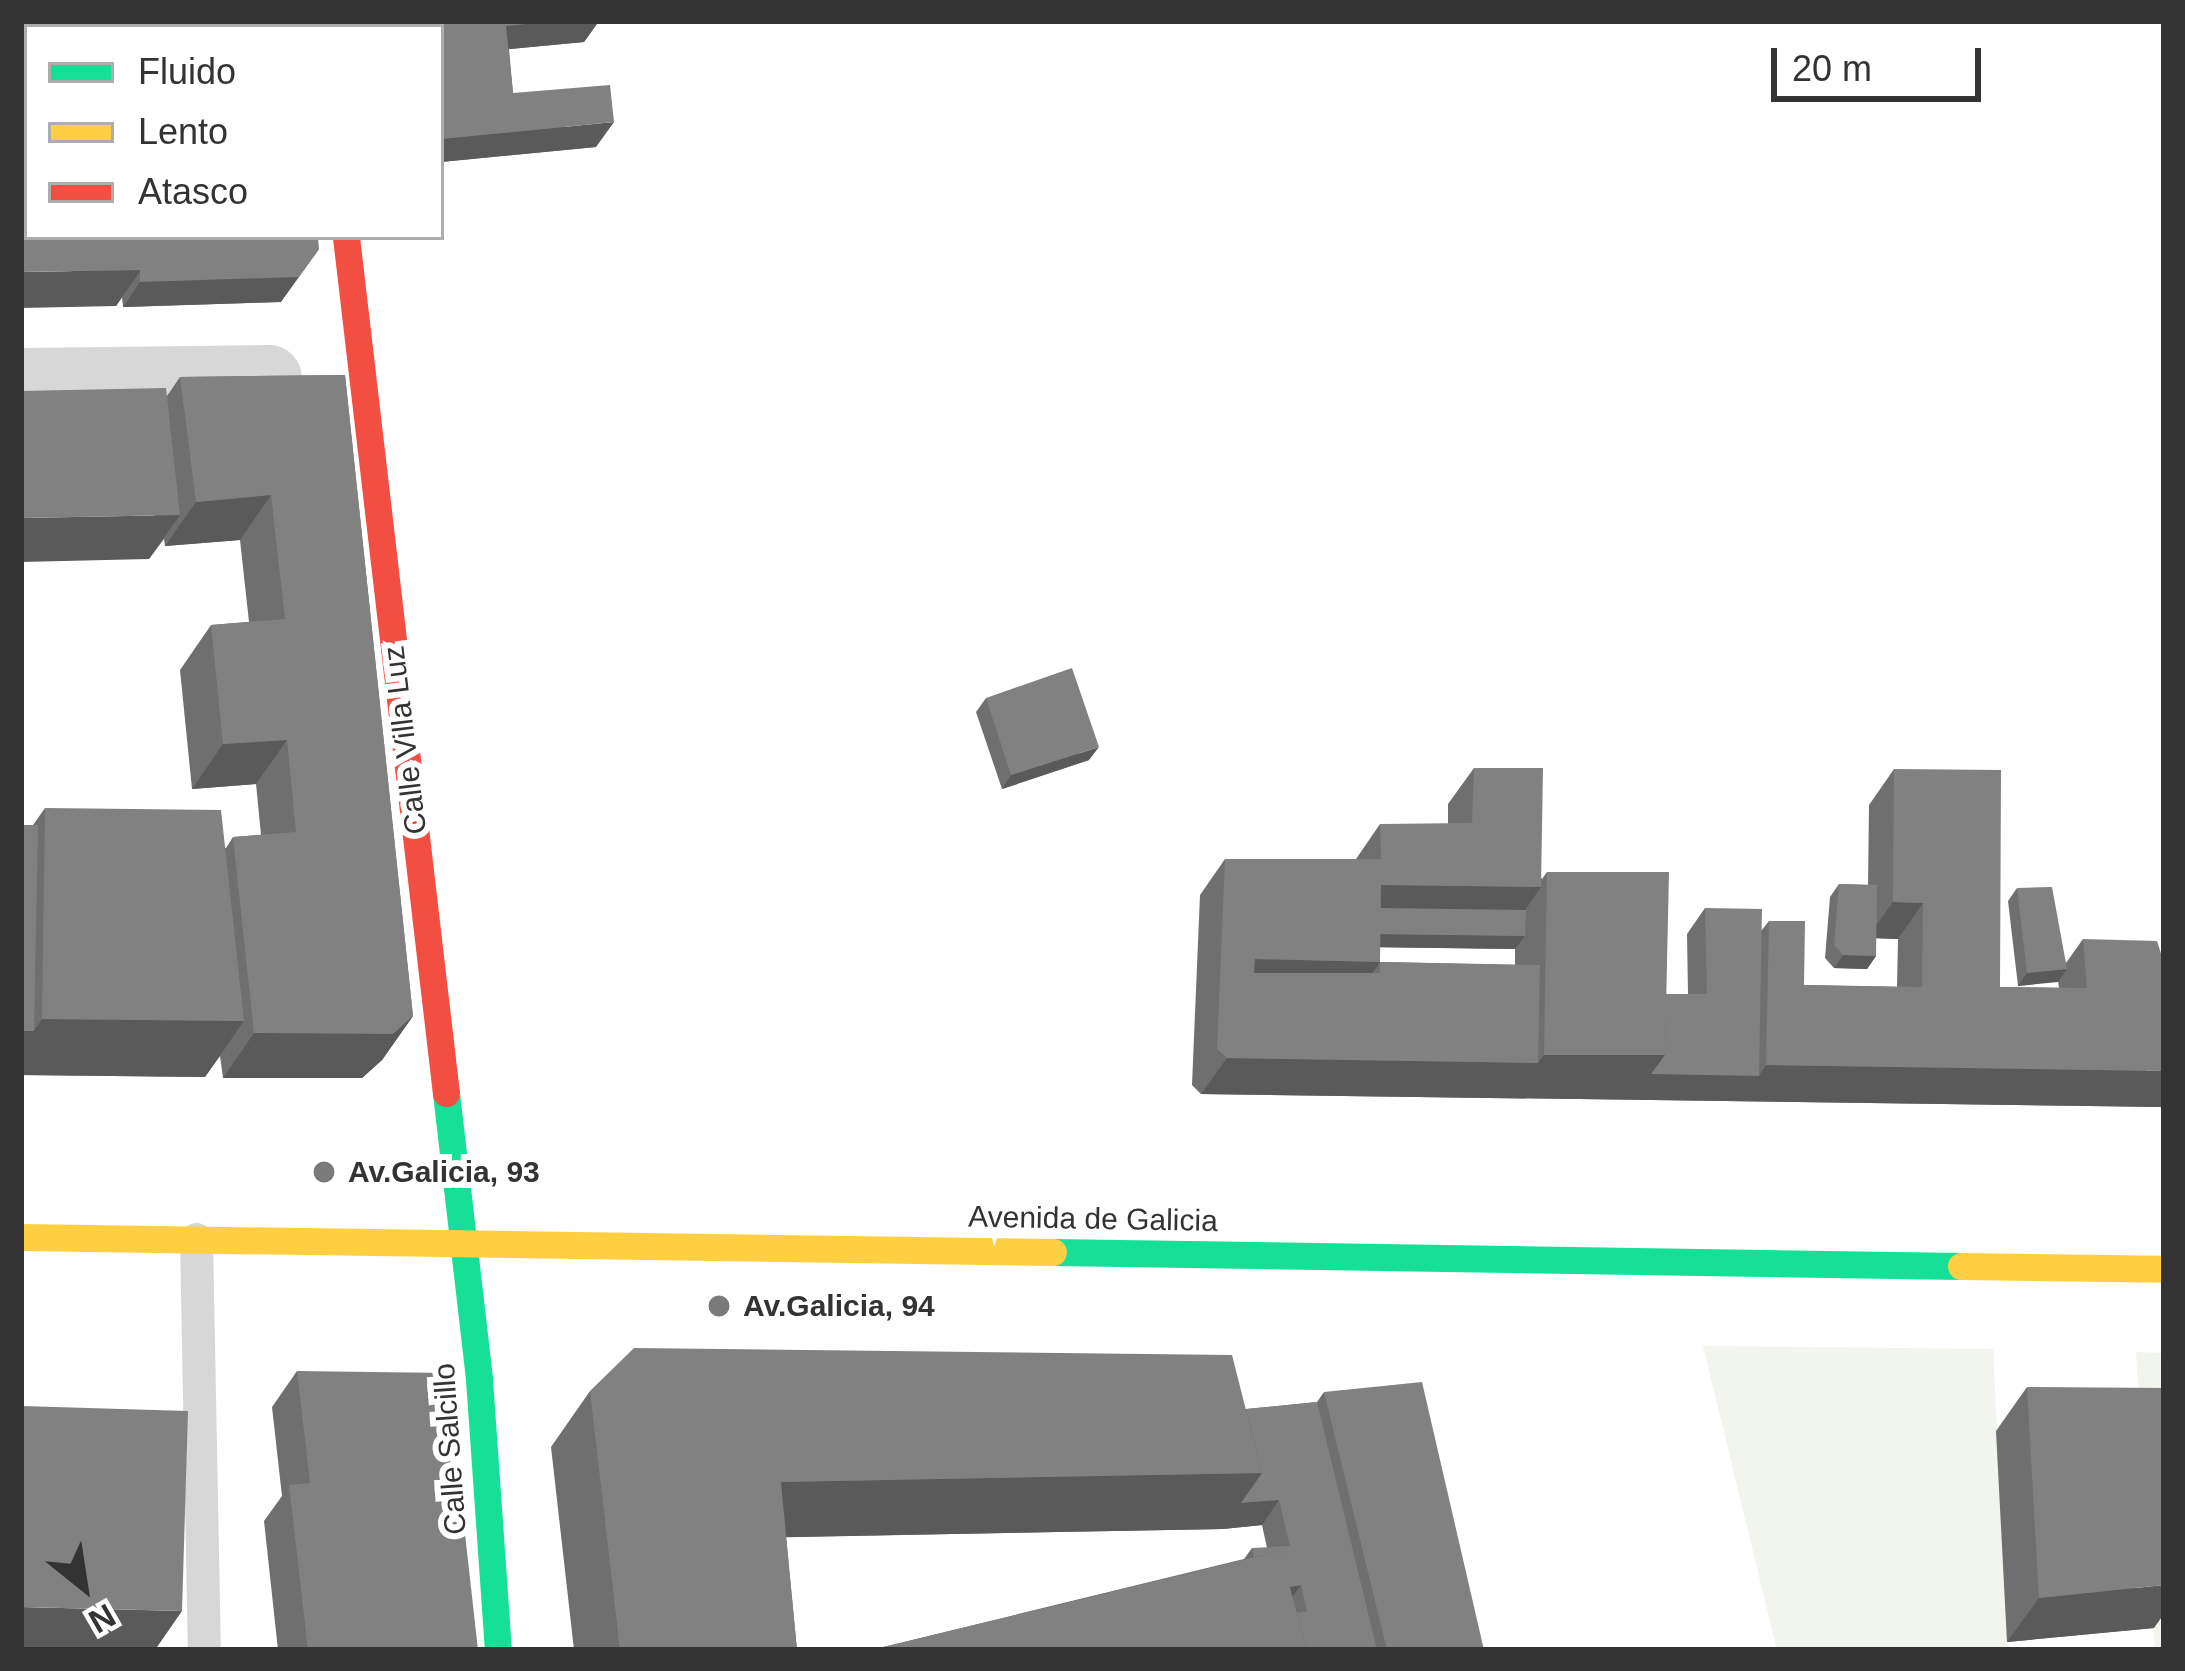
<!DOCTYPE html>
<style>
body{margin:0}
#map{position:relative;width:2185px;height:1671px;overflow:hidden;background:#fff;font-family:Helvetica,sans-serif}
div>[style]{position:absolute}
.green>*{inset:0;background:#f1f5ed}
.lane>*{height:33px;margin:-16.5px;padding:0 16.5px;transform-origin:16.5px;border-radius:16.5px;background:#d7d7d7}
.street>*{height:66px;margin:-33px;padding:0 33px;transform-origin:33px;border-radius:33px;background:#d7d7d7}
.fast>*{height:27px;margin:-13.5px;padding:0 13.5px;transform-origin:13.5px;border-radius:13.5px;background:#16e098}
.slow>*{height:27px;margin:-13.5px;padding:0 13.5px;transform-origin:13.5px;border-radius:13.5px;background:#ffcf43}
.jam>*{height:27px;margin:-13.5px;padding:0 13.5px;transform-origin:13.5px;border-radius:13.5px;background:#f24e42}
.wall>*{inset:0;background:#6f6f6f}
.shaded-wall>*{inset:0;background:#5a5a5a}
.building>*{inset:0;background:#818181}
.dots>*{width:33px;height:33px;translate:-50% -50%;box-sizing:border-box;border:6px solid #fff;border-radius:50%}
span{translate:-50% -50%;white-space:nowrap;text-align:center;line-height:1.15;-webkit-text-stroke:12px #fff;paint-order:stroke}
.street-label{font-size:30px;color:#333}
.poi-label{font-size:30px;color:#333;font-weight:700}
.left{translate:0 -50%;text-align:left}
.frame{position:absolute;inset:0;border:24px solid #333;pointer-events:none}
.legend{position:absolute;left:24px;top:24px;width:420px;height:216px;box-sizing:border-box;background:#fff;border:3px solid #adadad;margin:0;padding:15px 21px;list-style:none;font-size:36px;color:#333}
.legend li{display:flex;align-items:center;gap:24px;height:60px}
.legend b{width:60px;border:3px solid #adadad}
.north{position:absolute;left:24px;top:1527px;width:120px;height:120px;-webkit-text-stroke:9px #fff;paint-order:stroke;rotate:150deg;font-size:33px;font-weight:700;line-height:48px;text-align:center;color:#333}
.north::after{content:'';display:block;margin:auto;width:42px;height:54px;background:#333;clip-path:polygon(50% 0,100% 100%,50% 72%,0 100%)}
.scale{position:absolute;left:1771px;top:48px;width:210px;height:54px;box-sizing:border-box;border:6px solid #333;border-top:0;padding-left:15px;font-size:36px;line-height:42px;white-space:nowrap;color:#333;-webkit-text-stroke:9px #fff;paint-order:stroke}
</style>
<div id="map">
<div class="green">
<i style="clip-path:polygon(1703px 1346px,1993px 1349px,2008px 1650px,1777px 1650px)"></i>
<i style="clip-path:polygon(2136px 1352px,2164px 1353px,2164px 1650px,2155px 1650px)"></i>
</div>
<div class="lane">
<i style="left:196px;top:1239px;width:411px;rotate:88.9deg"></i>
</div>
<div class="street">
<i style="left:321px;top:21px;width:6px;rotate:81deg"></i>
<i style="left:21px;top:381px;width:248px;rotate:-0.7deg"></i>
</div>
<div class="fast">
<i style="left:446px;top:1093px;width:288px;rotate:83.4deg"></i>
<i style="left:479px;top:1379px;width:272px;rotate:86deg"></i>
<i style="left:1053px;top:1252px;width:908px;rotate:0.88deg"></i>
</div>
<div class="slow">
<i style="left:21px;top:1237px;width:1032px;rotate:0.83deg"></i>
<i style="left:1961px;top:1266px;width:203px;rotate:0.8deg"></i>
</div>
<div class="jam">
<i style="left:346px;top:237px;width:862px;rotate:83.34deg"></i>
</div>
<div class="wall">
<i style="clip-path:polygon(113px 21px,295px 21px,296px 27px,112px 27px)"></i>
<i style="clip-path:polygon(401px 21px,599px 21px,584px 42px,509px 49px,513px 93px,596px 147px,441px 162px,441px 27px,402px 27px)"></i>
<i style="clip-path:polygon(27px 237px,281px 302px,123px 307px,122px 297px,116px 306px)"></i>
<i style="clip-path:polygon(345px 375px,413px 1016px,382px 1060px,362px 1078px,223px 1078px,220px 1056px,205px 1077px,21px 1075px,21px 825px,33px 825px,45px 808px,226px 848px,233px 837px,261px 835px,256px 784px,192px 789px,180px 670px,211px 625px,249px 622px,240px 540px,165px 546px,164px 539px,149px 559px,167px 396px,180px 377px)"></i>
<i style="clip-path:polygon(986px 698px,1089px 760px,1002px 789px,976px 712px)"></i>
<i style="clip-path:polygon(evenodd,1474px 768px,1542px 879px,1547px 872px,1666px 994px,1688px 994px,1687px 934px,1705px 908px,1761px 931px,1769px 921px,1804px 985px,1897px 987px,1898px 939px,1876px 938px,1876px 956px,1867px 969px,1834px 968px,1825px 958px,1830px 897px,1839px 884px,1868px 885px,1869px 805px,1894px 769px,2000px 987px,2059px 988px,2058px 981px,2018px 986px,2008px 901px,2017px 888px,2066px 963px,2083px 939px,2164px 1107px,1201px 1094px,1192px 1085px,1200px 895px,1225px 859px,1356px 859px,1380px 824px,1448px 824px,1448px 804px,1474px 768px,1380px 947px,1515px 949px,1515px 965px,1380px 962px,1380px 947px)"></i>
<i style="clip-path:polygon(297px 1371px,478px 1650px,278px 1650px,264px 1521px,282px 1496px,272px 1407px)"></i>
<i style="clip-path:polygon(2027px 1387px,2154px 1628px,2007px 1642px,1996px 1431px)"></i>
<i style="clip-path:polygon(590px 1391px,1246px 1409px,1317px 1402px,1324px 1392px,1484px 1650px,871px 1650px,1244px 1559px,1252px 1548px,1267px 1548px,1262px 1525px,1223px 1529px,786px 1537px,797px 1650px,574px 1650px,551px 1447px)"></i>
</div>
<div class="shaded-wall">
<i style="clip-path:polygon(556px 21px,599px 21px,584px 42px,488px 51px,506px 26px)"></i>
<i style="clip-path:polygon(614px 122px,596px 147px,441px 162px,441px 139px)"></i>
<i style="clip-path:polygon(319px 249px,281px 302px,123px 307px,140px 282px)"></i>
<i style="clip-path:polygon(141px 270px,116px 306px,21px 308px,21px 272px)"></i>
<i style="clip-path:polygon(271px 495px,240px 540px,165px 546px,196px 502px)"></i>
<i style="clip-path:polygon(180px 515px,149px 559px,21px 562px,21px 518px)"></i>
<i style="clip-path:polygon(287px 740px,256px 784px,192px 789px,223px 744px)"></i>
<i style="clip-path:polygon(1099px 747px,1089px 760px,1002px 789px,1011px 775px)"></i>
<i style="clip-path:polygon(1381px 885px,1541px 887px,1516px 923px,1365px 921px)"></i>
<i style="clip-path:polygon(1893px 902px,1923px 903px,1898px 939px,1867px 938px)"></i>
<i style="clip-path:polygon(1364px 934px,1525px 936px,1515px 949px,1355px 947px)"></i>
<i style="clip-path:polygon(1843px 955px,1876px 956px,1867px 969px,1834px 968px)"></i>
<i style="clip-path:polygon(1255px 959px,1380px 962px,1355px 998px,1229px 995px)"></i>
<i style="clip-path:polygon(2067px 969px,2058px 982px,2018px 986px,2027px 973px)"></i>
<i style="clip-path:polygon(413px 1016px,382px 1060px,362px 1078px,223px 1078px,254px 1033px)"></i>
<i style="clip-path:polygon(42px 1019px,244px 1021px,205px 1077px,21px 1075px,21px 1031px,34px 1031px)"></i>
<i style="clip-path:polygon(1544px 1055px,1665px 1055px,1759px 1076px,1766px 1065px,2164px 1071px,2164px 1107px,1201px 1094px,1227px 1058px,1538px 1063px)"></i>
<i style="clip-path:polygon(1262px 1473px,1279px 1500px,1262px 1525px,1223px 1529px,742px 1538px,781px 1482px)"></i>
<i style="clip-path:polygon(1301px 1585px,1283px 1610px,1262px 1592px)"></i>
<i style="clip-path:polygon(2164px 1585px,2164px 1614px,2154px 1628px,2007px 1642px,2039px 1598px)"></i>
<i style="clip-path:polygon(21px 1607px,182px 1611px,155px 1650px,21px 1650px)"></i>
</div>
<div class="building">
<i style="clip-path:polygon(21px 21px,89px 21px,89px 27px,27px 27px,27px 237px,140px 237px,141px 270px,21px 272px)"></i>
<i style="clip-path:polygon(130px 21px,295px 21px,296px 27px,130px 27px)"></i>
<i style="clip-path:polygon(422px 21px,556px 21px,506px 26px,513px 93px,610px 85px,614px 122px,441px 139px,441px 27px,423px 27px)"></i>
<i style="clip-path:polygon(140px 237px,318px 237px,319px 249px,299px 277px,140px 282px)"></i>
<i style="clip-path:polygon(345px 375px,413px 1016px,393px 1034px,254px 1033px,233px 837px,296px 832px,287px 740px,223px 744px,211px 625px,285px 619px,271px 495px,196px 502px,180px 377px)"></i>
<i style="clip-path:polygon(166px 388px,180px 515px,21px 518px,21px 391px)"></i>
<i style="clip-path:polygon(1072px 668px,1099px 747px,1011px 775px,986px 698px)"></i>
<i style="clip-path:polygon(evenodd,1474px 768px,1543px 768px,1541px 887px,1381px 885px,1380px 962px,1540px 965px,1538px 1063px,1227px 1058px,1217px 1049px,1225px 859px,1381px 859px,1380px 824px,1472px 823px,1474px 768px,1255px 959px,1380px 962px,1380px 973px,1254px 973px,1255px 959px)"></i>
<i style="clip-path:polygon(1894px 769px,2001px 770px,2000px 987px,2087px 988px,2083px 939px,2157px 941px,2164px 963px,2164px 1071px,1766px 1065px,1769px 921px,1805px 921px,1804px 985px,1922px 987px,1923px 903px,1893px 902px)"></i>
<i style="clip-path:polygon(45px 808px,221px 810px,244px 1021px,42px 1019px)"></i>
<i style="clip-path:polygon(21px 825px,38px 825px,34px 1031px,21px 1031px)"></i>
<i style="clip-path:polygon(1547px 872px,1669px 872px,1665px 1055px,1544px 1055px)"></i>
<i style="clip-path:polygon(1839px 884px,1877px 885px,1876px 956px,1843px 955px,1834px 945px)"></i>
<i style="clip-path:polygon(2052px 887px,2067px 969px,2027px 973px,2017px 888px)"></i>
<i style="clip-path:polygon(1380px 908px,1526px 910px,1525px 936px,1380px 934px)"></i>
<i style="clip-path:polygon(1705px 908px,1762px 909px,1759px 1076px,1651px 1074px,1665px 1055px,1666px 994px,1707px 994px)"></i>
<i style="clip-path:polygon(634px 1348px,1232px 1355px,1262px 1473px,781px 1482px,797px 1650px,620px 1650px,590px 1391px)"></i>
<i style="clip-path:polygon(297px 1371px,447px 1373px,478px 1650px,308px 1650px,289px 1485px,310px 1483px)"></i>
<i style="clip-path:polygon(1422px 1382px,1484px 1650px,1387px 1650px,1324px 1392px)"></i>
<i style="clip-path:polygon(2027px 1387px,2164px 1388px,2164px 1585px,2039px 1598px)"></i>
<i style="clip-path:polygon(1317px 1402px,1377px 1650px,1307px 1650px,1297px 1613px,1307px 1611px,1301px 1585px,1289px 1587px,1280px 1551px,1254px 1557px,1252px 1548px,1290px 1546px,1279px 1500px,1241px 1503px,1262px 1473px,1246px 1409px)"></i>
<i style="clip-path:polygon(21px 1406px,188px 1411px,182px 1611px,21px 1607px)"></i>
<i style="clip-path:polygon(1280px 1551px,1307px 1650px,871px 1650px)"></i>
</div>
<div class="dots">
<i style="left:324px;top:1172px;background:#7a7a7a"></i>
<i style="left:719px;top:1306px;background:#7a7a7a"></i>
</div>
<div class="street-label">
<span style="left:405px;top:740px;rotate:-97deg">Calle Villa Luz</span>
<span style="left:1093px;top:1219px;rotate:1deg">Avenida de Galicia</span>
<span style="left:450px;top:1449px;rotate:-94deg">Calle Salcillo</span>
</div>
<div class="poi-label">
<span class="left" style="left:348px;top:1172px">Av.Galicia, 93</span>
<span class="left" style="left:743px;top:1306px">Av.Galicia, 94</span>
</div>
<div class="frame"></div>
<ul class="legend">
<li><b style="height:15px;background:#16e098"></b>Fluido</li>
<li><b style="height:15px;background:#ffcf43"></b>Lento</li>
<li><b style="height:15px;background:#f24e42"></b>Atasco</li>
</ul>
<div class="north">N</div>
<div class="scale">20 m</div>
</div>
